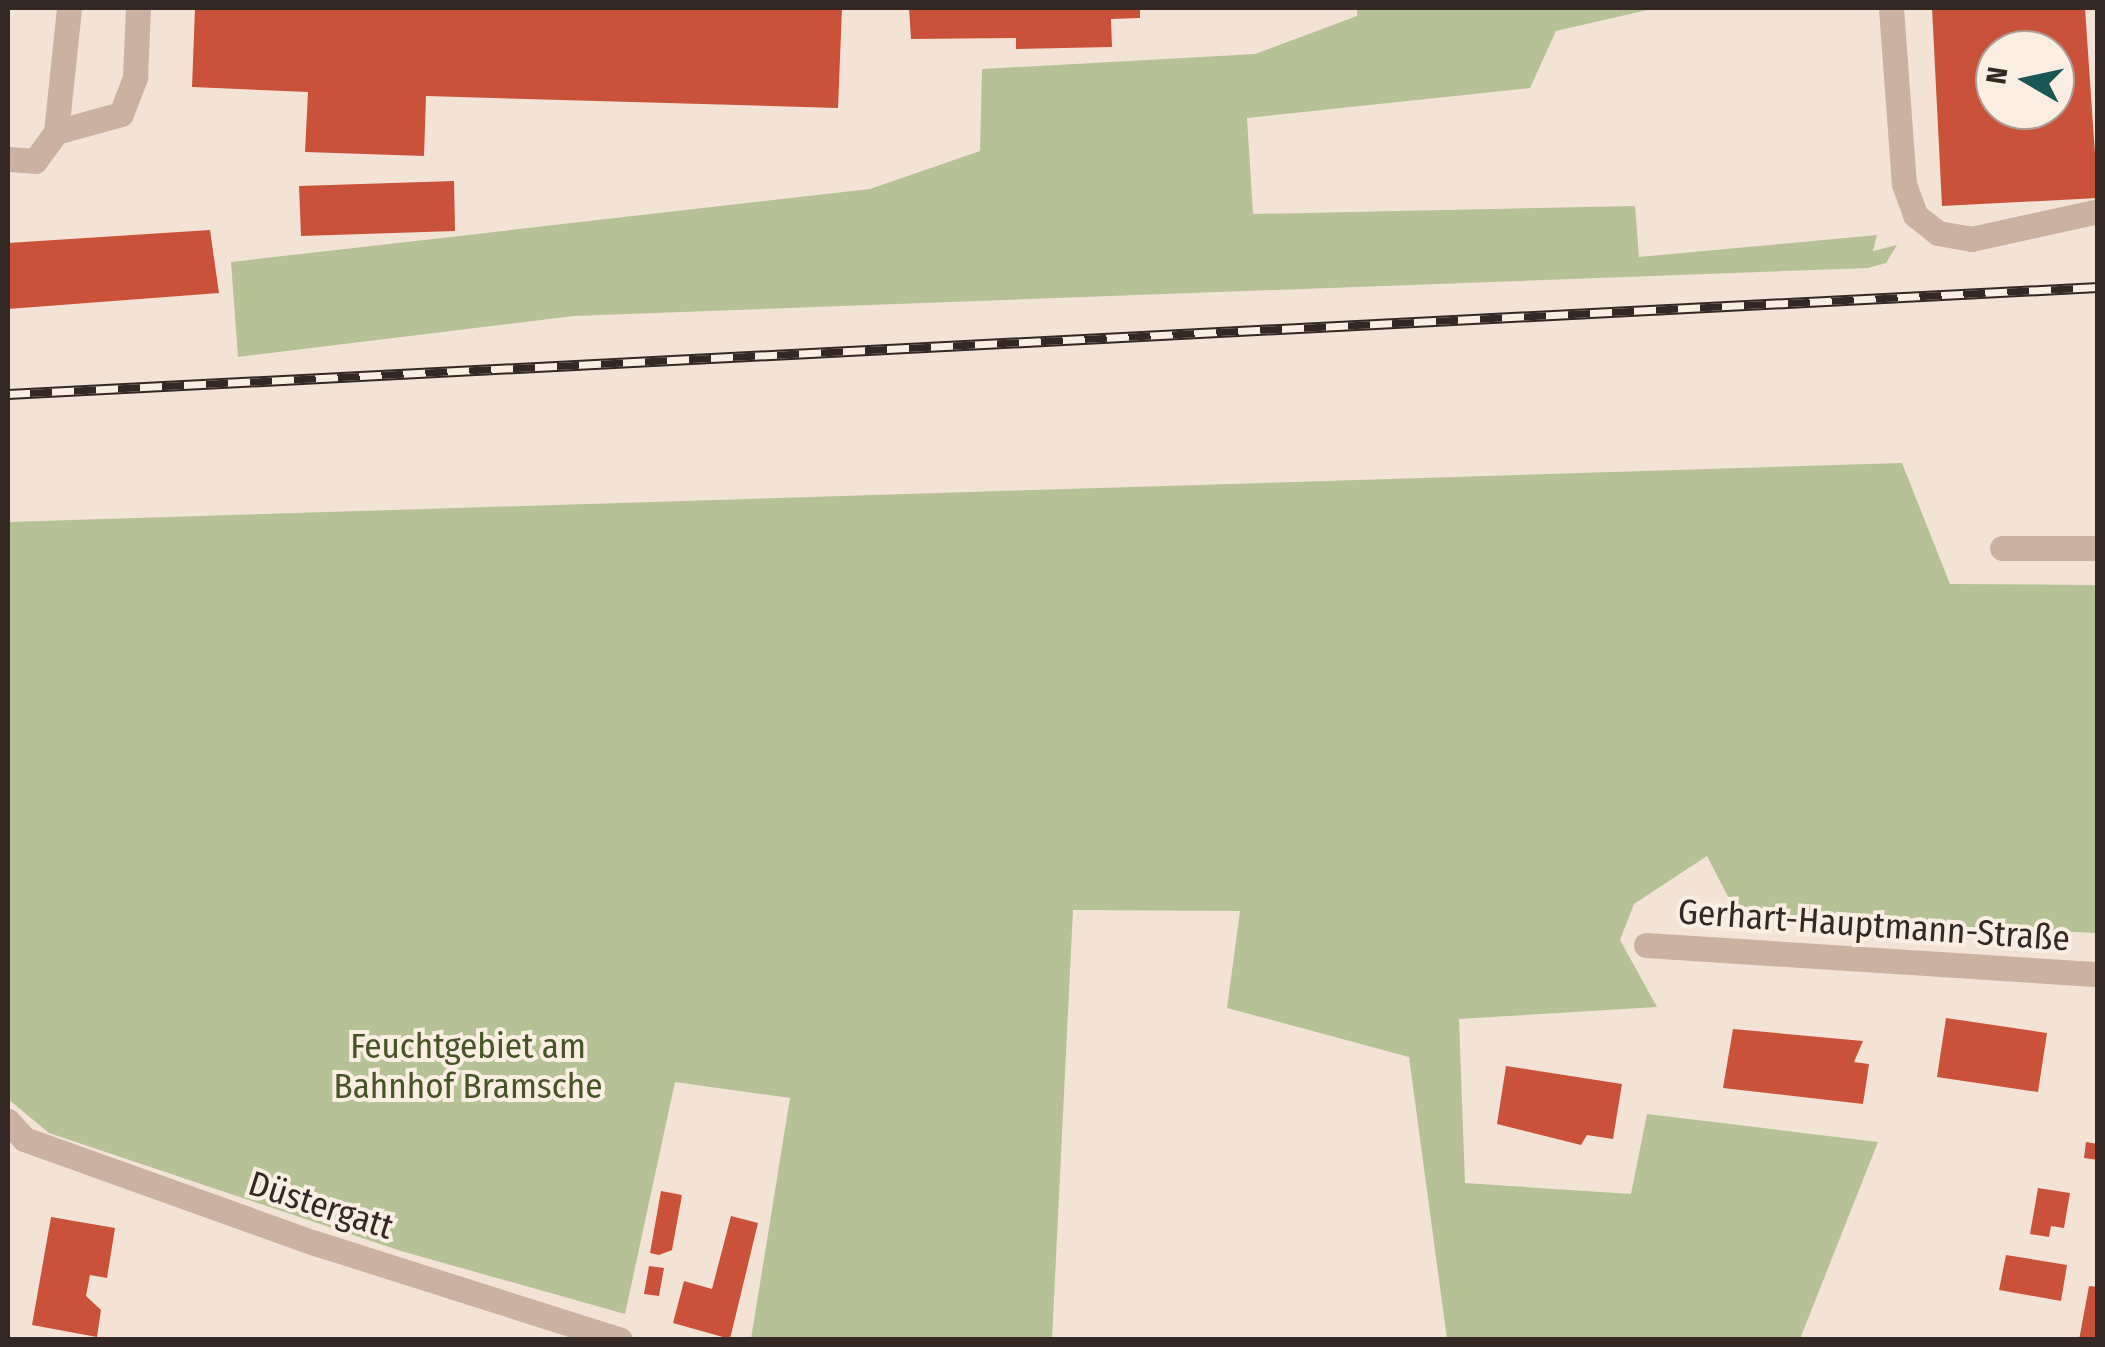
<!DOCTYPE html>
<meta charset="utf-8">
<style>
body{margin:0}
#map{position:relative;width:2105px;height:1347px;overflow:hidden;background:#f2e3d6;font-family:"Fira Sans Condensed",sans-serif}
div>[style]{position:absolute}
.green>*{inset:0;background:#b6c196}
.building>*{inset:0;background:#cb523a}
.minor>*{height:25px;margin:-12.5px;padding:0 12.5px;transform-origin:12.5px;border-radius:12.5px;background:#cab1a2}
.rail>*{height:11px;margin-top:-5.5px;transform-origin:0;background:repeating-linear-gradient(90deg,#faede2 0 22px,#342825 0 44px);box-sizing:border-box;border-block:2px solid #342825}
span{translate:-50% -50%;white-space:nowrap;text-align:center;line-height:1.15;-webkit-text-stroke:8px #faede2;paint-order:stroke}
.street-label{font-size:35px;color:#342825}
.park-label{font-size:35px;color:#475328}
.frame{position:absolute;inset:0;border:10px solid #342825;pointer-events:none}
.north{position:absolute;left:1975px;top:30px;width:100px;height:100px;box-sizing:border-box;background:#faede2;border:2px solid #ab9e96;border-radius:50%;rotate:279deg;font-size:28px;font-weight:700;line-height:40px;text-align:center;color:#342825}
.north::after{content:'';display:block;margin:auto;width:35px;height:45px;background:#195756;clip-path:polygon(50% 0,100% 100%,50% 72%,0 100%)}
</style>
<div id="map">
<div class="green">
<i style="clip-path:polygon(1357px 8px,1656px 8px,1556px 31px,1530px 88px,1247px 118px,1253px 214px,1635px 206px,1639px 257px,1877px 235px,1873px 251px,1897px 245px,1886px 263px,1868px 268px,574px 316px,238px 357px,231px 262px,870px 189px,980px 151px,982px 69px,1255px 54px,1357px 16px)"></i>
<i style="clip-path:polygon(1902px 463px,1950px 584px,2097px 585px,2097px 933px,1738px 916px,1707px 856px,1634px 904px,1620px 940px,1657px 1007px,1459px 1019px,1465px 1183px,1631px 1194px,1647px 1114px,1878px 1142px,1800px 1339px,1447px 1339px,1409px 1057px,1227px 1008px,1240px 911px,1073px 910px,1052px 1339px,751px 1339px,790px 1098px,675px 1082px,625px 1314px,401px 1251px,49px 1133px,8px 1099px,8px 522px)"></i>
</div>
<div class="building">
<i style="clip-path:polygon(195px 8px,842px 8px,838px 108px,426px 96px,424px 156px,305px 152px,308px 92px,192px 87px)"></i>
<i style="clip-path:polygon(909px 8px,1140px 8px,1140px 18px,1111px 19px,1112px 47px,1016px 49px,1016px 38px,911px 39px)"></i>
<i style="clip-path:polygon(evenodd,1932px 8px,2085px 8px,2098px 198px,1942px 206px,1932px 8px,1995px 50px,2055px 50px,2055px 110px,1995px 110px,1995px 50px)"></i>
<i style="clip-path:polygon(454px 181px,455px 231px,301px 236px,299px 186px)"></i>
<i style="clip-path:polygon(210px 230px,219px 293px,8px 309px,8px 243px)"></i>
<i style="clip-path:polygon(1946px 1018px,2047px 1033px,2038px 1092px,1937px 1077px)"></i>
<i style="clip-path:polygon(1733px 1029px,1863px 1041px,1854px 1062px,1869px 1064px,1863px 1104px,1723px 1088px)"></i>
<i style="clip-path:polygon(1506px 1066px,1622px 1084px,1613px 1139px,1587px 1135px,1581px 1145px,1497px 1124px)"></i>
<i style="clip-path:polygon(2086px 1142px,2098px 1144px,2098px 1160px,2084px 1158px)"></i>
<i style="clip-path:polygon(2038px 1188px,2070px 1193px,2064px 1228px,2051px 1226px,2049px 1237px,2030px 1234px)"></i>
<i style="clip-path:polygon(661px 1191px,682px 1195px,672px 1250px,659px 1255px,650px 1253px)"></i>
<i style="clip-path:polygon(731px 1216px,758px 1223px,730px 1339px,673px 1323px,684px 1281px,712px 1289px)"></i>
<i style="clip-path:polygon(51px 1217px,115px 1228px,107px 1278px,90px 1275px,86px 1296px,101px 1310px,97px 1337px,32px 1325px)"></i>
<i style="clip-path:polygon(2006px 1255px,2067px 1265px,2061px 1301px,1999px 1290px)"></i>
<i style="clip-path:polygon(649px 1266px,664px 1268px,659px 1296px,644px 1294px)"></i>
<i style="clip-path:polygon(2089px 1286px,2098px 1287px,2098px 1340px,2079px 1340px)"></i>
</div>
<div class="minor">
<i style="left:1891px;top:8px;width:176px;rotate:85.8deg"></i>
<i style="left:1904px;top:184px;width:33px;rotate:70deg"></i>
<i style="left:1915px;top:215px;width:29px;rotate:38deg"></i>
<i style="left:1938px;top:233px;width:34px;rotate:10deg"></i>
<i style="left:1971px;top:239px;width:130px;rotate:-12.4deg"></i>
<i style="left:56px;top:132px;width:67px;rotate:-15.5deg"></i>
<i style="left:121px;top:114px;width:40px;rotate:-69deg"></i>
<i style="left:135px;top:77px;width:69px;rotate:-87.5deg"></i>
<i style="left:8px;top:159px;width:27px;rotate:4deg"></i>
<i style="left:35px;top:161px;width:36px;rotate:-54deg"></i>
<i style="left:56px;top:132px;width:125px;rotate:-84deg"></i>
<i style="left:2002px;top:548px;width:96px"></i>
<i style="left:1646px;top:945px;width:453px;rotate:3.7deg"></i>
<i style="left:8px;top:1121px;width:24px;rotate:48deg"></i>
<i style="left:24px;top:1139px;width:309px;rotate:19.7deg"></i>
<i style="left:315px;top:1243px;width:320px;rotate:17.6deg"></i>
</div>
<div class="rail">
<i style="left:8px;top:394px;width:2093px;rotate:-2.93deg"></i>
</div>
<div class="street-label">
<span style="left:1874px;top:925px;rotate:4deg">Gerhart-Hauptmann-Straße</span>
<span style="left:321px;top:1205px;rotate:18deg">Düstergatt</span>
</div>
<div class="park-label">
<span style="left:468px;top:1066px">Feuchtgebiet am<br>Bahnhof Bramsche</span>
</div>
<div class="frame"></div>
<div class="north">N</div>
</div>
